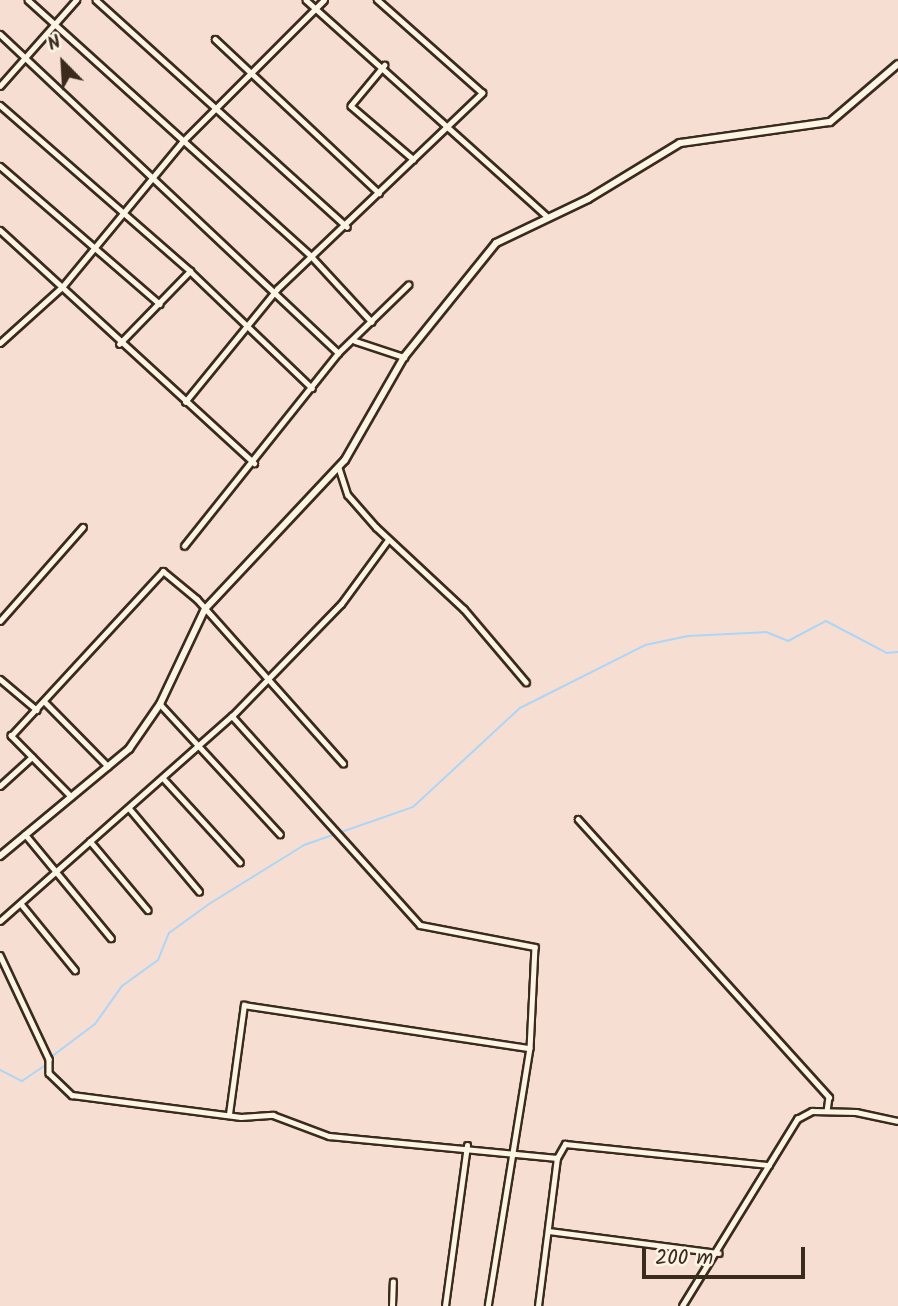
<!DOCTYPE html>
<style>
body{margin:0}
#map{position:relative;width:898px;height:1306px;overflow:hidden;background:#f6dfd2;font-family:Kalam,sans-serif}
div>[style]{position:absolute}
.stream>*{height:2px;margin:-1px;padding:0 1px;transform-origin:1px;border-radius:1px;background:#acd5f7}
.roads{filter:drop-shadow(2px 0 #3b2a1e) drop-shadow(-2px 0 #3b2a1e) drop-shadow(0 2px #3b2a1e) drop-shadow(0 -2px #3b2a1e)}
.minor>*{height:4.5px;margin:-2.25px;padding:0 2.25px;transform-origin:2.25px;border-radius:2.25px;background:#fcf5e5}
.tertiary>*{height:6px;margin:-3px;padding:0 3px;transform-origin:3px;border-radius:3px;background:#fcf5e5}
span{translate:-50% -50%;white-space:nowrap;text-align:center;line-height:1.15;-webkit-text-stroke:5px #fcf5e5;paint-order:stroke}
.north{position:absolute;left:28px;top:28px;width:70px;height:70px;-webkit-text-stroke:5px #fcf5e5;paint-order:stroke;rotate:336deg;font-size:19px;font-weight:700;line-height:28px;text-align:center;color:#3b2a1e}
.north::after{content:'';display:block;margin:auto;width:24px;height:32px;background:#3b2a1e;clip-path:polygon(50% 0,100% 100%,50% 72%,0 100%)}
.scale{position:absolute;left:642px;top:1247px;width:163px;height:32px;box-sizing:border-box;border:4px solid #3b2a1e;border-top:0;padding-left:9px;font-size:21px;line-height:24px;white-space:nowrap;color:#3b2a1e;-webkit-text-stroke:5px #fcf5e5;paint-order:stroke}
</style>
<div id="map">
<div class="stream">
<i style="left:51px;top:1057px;width:55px;rotate:-36.9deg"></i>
<i style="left:95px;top:1024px;width:47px;rotate:-54.6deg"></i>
<i style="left:122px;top:986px;width:44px;rotate:-35.8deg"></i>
<i style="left:158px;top:960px;width:29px;rotate:-68deg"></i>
<i style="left:169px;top:933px;width:49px;rotate:-35.9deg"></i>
<i style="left:209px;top:904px;width:112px;rotate:-31.8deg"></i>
<i style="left:304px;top:845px;width:115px;rotate:-19.2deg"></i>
<i style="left:413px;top:807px;width:146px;rotate:-42.8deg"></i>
<i style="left:520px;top:708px;width:140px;rotate:-26.7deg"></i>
<i style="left:645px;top:645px;width:44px;rotate:-11.8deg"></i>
<i style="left:688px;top:636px;width:78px;rotate:-2.9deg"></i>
<i style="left:766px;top:632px;width:24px;rotate:22deg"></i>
<i style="left:788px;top:641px;width:43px;rotate:-27.8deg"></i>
<i style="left:826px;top:621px;width:69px;rotate:27.7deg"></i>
<i style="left:887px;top:653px;width:11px;rotate:-5deg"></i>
<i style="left:0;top:1070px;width:25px;rotate:27deg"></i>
<i style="left:22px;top:1081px;width:29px;rotate:-34deg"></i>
</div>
<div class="roads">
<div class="minor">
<i style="left:28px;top:0;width:383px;rotate:42.1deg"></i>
<i style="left:312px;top:257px;width:88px;rotate:47.3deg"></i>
<i style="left:96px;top:0;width:338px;rotate:42.1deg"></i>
<i style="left:306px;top:0;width:325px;rotate:41.9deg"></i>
<i style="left:0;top:34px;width:465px;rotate:43.3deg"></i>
<i style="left:215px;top:39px;width:225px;rotate:43.2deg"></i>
<i style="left:385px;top:65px;width:53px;rotate:129.7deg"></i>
<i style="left:351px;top:106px;width:82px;rotate:40.5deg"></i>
<i style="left:0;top:86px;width:115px;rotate:-48.5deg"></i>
<i style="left:0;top:105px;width:252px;rotate:41.1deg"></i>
<i style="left:190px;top:271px;width:169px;rotate:43.8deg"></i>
<i style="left:0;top:166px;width:211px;rotate:40.8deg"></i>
<i style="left:0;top:230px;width:345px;rotate:42.5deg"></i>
<i style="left:355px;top:341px;width:52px;rotate:18.1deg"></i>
<i style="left:0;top:343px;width:85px;rotate:-42.1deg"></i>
<i style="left:63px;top:286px;width:188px;rotate:-50.4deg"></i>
<i style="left:183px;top:141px;width:199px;rotate:-45deg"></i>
<i style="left:119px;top:344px;width:102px;rotate:-45.8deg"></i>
<i style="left:185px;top:402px;width:146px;rotate:-50.8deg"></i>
<i style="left:277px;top:289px;width:284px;rotate:-43.7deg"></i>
<i style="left:482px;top:93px;width:140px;rotate:-138.5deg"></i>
<i style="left:339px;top:468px;width:28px;rotate:72deg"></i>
<i style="left:348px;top:495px;width:43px;rotate:48.8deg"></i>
<i style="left:376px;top:527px;width:120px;rotate:43deg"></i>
<i style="left:464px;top:609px;width:96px;rotate:49.7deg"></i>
<i style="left:184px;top:546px;width:247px;rotate:-51.4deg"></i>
<i style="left:338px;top:353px;width:98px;rotate:-44.2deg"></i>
<i style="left:0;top:621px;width:125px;rotate:-48.6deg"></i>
<i style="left:0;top:679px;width:48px;rotate:40deg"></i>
<i style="left:45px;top:702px;width:90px;rotate:45.5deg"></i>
<i style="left:160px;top:704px;width:177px;rotate:47.3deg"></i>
<i style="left:232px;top:716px;width:281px;rotate:48deg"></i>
<i style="left:420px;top:925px;width:117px;rotate:10.8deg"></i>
<i style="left:535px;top:947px;width:101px;rotate:92.8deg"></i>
<i style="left:530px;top:1048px;width:261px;rotate:99.2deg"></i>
<i style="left:163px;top:778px;width:114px;rotate:47.5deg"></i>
<i style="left:0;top:786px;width:43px;rotate:-42.2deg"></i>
<i style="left:71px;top:797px;width:86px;rotate:-134.5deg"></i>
<i style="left:11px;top:736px;width:224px;rotate:-47.3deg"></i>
<i style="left:163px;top:571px;width:44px;rotate:39.5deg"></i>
<i style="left:197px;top:599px;width:220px;rotate:48.3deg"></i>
<i style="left:129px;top:808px;width:109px;rotate:49.9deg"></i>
<i style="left:578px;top:819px;width:375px;rotate:47.9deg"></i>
<i style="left:829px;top:1097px;width:14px;rotate:98deg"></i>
<i style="left:25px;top:834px;width:135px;rotate:50.4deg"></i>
<i style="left:90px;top:841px;width:90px;rotate:50deg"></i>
<i style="left:22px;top:905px;width:84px;rotate:50.8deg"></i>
<i style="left:0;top:921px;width:310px;rotate:-41.5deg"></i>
<i style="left:232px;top:716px;width:156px;rotate:-45.8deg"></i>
<i style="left:341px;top:604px;width:79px;rotate:-53.7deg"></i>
<i style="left:0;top:955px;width:115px;rotate:64.8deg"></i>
<i style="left:49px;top:1059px;width:14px;rotate:90deg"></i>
<i style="left:49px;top:1073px;width:32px;rotate:44deg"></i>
<i style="left:72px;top:1095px;width:170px;rotate:7.4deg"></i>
<i style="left:241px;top:1117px;width:32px;rotate:-4deg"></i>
<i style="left:273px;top:1115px;width:60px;rotate:20.6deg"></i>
<i style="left:329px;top:1136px;width:229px;rotate:5.5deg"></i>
<i style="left:557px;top:1158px;width:16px;rotate:-60deg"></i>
<i style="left:565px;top:1144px;width:205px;rotate:5.9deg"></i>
<i style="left:229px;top:1114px;width:110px;rotate:-82.2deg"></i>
<i style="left:244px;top:1005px;width:288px;rotate:8.6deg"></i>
<i style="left:549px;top:1231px;width:171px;rotate:7.4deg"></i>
<i style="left:392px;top:1306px;width:24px;rotate:-88deg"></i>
<i style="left:445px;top:1306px;width:162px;rotate:-82.2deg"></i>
<i style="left:538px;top:1306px;width:149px;rotate:-82.7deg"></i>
<i style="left:682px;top:1306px;width:220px;rotate:-58.4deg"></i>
<i style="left:797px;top:1119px;width:17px;rotate:-28deg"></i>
<i style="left:812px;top:1111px;width:44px;rotate:1.3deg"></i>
<i style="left:856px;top:1112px;width:43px;rotate:12.1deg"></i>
</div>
<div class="tertiary">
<i style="left:0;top:856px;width:168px;rotate:-39.7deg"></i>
<i style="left:129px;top:749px;width:55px;rotate:-55.4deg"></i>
<i style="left:160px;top:704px;width:105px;rotate:-64.7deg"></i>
<i style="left:205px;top:609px;width:204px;rotate:-46.8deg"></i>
<i style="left:345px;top:460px;width:119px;rotate:-60.2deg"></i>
<i style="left:404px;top:357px;width:146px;rotate:-51.1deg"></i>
<i style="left:496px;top:243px;width:102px;rotate:-25.6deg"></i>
<i style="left:588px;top:199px;width:108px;rotate:-31.3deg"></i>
<i style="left:680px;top:143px;width:151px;rotate:-8deg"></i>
<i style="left:830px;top:122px;width:89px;rotate:-40.5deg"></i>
</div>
</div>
<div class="north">N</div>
<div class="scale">200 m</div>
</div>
